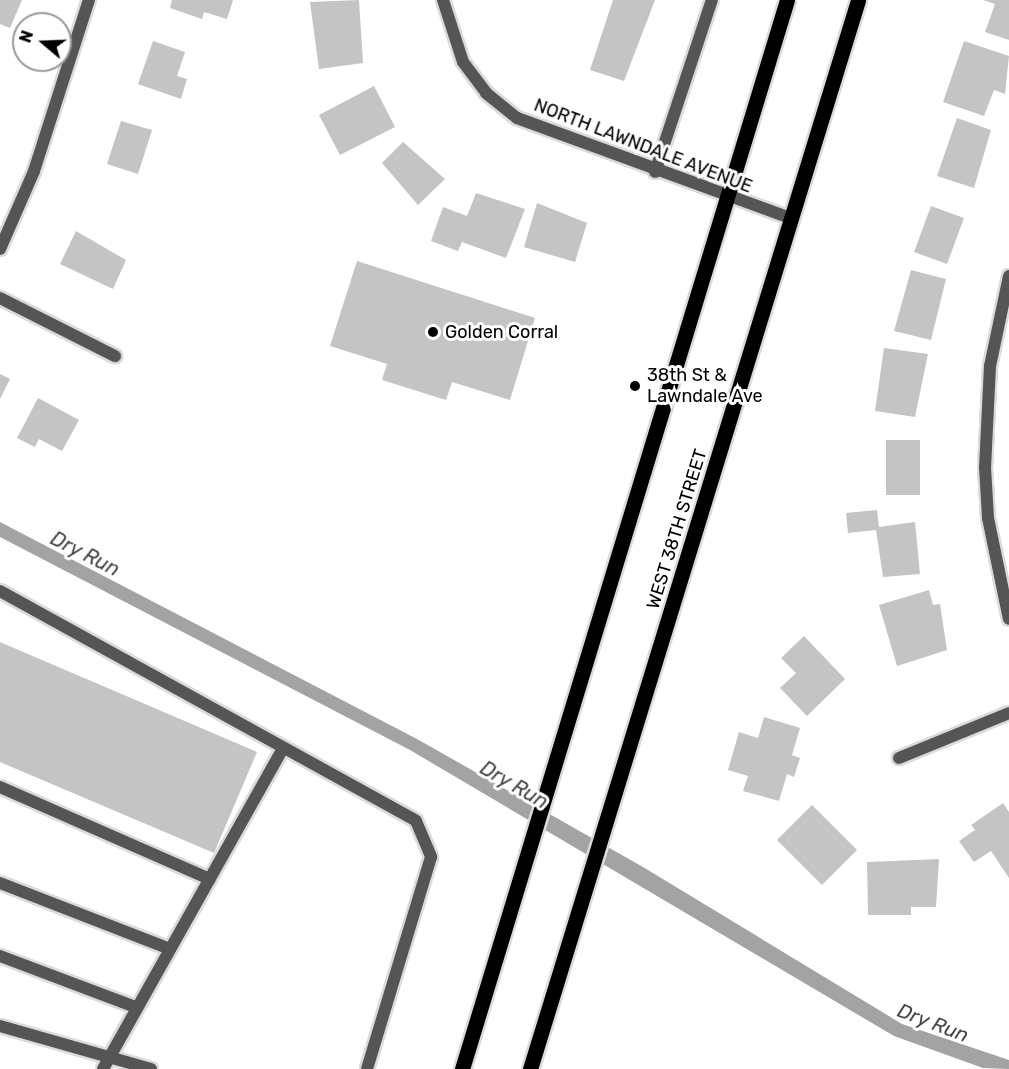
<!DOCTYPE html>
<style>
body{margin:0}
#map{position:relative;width:1009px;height:1069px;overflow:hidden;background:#fff;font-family:Rubik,sans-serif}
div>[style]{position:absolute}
.water>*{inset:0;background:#a3a3a3}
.building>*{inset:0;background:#c4c4c4}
.roads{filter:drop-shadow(2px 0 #dbdbdb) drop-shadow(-2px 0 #dbdbdb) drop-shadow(0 2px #dbdbdb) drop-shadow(0 -2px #dbdbdb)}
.service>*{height:12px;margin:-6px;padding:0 6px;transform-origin:6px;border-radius:6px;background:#555}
.minor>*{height:12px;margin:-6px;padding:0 6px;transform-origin:6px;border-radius:6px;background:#555}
.primary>*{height:15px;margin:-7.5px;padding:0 7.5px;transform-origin:7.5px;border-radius:7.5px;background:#000}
.dots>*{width:16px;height:16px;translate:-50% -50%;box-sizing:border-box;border:3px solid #fff;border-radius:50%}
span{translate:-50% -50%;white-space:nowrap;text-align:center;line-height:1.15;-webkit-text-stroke:6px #fff;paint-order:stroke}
.street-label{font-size:18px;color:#000}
.poi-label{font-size:18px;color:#000}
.left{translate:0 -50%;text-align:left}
.water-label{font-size:20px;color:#444;font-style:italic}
.north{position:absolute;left:12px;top:12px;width:60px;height:60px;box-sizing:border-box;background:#fff;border:2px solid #999;border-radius:50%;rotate:289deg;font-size:16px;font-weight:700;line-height:24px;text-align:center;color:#000}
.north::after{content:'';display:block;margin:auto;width:21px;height:27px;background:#000;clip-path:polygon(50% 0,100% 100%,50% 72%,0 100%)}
</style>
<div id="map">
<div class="water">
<i style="clip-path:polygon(0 522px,417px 739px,643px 867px,902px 1024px,1009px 1060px,1009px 1069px,983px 1068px,894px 1036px,410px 750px,0 537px)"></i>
</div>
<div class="building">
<i style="clip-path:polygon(0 0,22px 0,10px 28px,0 24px)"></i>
<i style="clip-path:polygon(172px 0,233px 0,227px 19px,204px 12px,202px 19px,170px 8px)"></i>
<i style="clip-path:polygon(359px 0,363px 63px,319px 69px,310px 2px)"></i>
<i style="clip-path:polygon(613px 0,655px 0,624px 81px,590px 70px)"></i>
<i style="clip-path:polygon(983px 0,1009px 0,1009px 40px,985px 32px,995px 4px)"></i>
<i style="clip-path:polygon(153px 41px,185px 52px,177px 76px,187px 79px,181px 99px,138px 84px)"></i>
<i style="clip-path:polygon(964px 41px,1009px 56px,1005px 94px,994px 90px,984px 116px,943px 102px)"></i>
<i style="clip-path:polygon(374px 86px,395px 127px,340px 155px,319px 115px)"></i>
<i style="clip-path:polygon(957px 118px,991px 130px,974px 188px,937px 176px)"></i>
<i style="clip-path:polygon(121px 121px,152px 130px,138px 174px,107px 164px)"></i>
<i style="clip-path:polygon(403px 142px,445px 179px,418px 205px,382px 163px)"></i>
<i style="clip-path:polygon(476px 193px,525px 209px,506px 258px,462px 242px,458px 251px,431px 241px,443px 207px,467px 216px)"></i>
<i style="clip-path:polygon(537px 203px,587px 223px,575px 262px,524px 247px)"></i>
<i style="clip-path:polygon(931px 206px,964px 218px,947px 264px,914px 252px)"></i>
<i style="clip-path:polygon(76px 231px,126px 260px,113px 289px,60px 264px)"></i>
<i style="clip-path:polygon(357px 261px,535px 318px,510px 400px,452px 382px,446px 400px,382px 380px,387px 364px,330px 346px)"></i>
<i style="clip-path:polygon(911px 270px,946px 279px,931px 340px,894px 331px)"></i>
<i style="clip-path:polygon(884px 348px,928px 354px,915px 417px,875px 411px)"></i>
<i style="clip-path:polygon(0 374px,10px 379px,0 399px)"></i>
<i style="clip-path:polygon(38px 398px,79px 420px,62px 451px,39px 439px,35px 447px,17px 438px)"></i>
<i style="clip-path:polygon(886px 440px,920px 440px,920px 495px,886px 495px)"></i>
<i style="clip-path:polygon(877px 510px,879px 527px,915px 522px,920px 574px,883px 577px,876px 530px,848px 533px,846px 513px)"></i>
<i style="clip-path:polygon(929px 590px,933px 605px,940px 604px,947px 650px,897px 666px,879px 605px)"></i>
<i style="clip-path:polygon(804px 636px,845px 679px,807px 716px,780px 688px,796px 673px,781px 658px)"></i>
<i style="clip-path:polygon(0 642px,257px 752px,214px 853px,0 762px)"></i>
<i style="clip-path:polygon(764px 717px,800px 728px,792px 755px,800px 758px,794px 777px,787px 774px,779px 801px,743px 791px,748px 776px,728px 770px,739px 732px,758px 738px)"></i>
<i style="clip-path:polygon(1003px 803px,1009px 812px,1009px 878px,991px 851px,974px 862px,959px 841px,975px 830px,971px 825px)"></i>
<i style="clip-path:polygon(812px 805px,857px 850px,822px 885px,777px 840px)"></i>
<i style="clip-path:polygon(939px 859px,936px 907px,911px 907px,911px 915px,868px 915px,867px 862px)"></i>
</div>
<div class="roads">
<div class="service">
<i style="left:655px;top:172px;width:181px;rotate:-71.7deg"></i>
<i style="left:0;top:591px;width:475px;rotate:28.9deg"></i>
<i style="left:416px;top:821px;width:39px;rotate:67deg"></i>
<i style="left:431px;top:857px;width:221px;rotate:106.8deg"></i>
<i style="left:0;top:787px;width:229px;rotate:23.7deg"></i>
<i style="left:0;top:883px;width:182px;rotate:21.2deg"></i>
<i style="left:0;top:956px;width:145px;rotate:20.6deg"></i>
<i style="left:0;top:1026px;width:157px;rotate:15.9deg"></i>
<i style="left:103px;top:1069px;width:368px;rotate:-60.7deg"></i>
</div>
<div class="minor">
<i style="left:443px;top:0;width:65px;rotate:72.1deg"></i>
<i style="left:463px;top:62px;width:39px;rotate:53deg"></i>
<i style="left:486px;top:93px;width:40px;rotate:39deg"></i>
<i style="left:517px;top:118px;width:292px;rotate:20.1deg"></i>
<i style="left:0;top:249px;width:85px;rotate:-66.4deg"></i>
<i style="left:34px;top:171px;width:180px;rotate:-72.2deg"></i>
<i style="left:1009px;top:276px;width:92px;rotate:101.9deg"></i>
<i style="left:990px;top:366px;width:101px;rotate:92.8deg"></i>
<i style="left:985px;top:467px;width:51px;rotate:86.6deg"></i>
<i style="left:988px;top:518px;width:103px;rotate:78.3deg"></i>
<i style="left:0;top:298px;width:129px;rotate:26.8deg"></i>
<i style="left:899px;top:758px;width:119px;rotate:-22.2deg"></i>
</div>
<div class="primary">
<i style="left:462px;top:1069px;width:1117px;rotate:-73.09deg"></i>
<i style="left:530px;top:1069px;width:1118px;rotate:-72.94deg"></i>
</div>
</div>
<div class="dots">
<i style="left:433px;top:332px;background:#000"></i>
<i style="left:635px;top:386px;background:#000"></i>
</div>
<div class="street-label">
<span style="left:643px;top:146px;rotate:21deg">NORTH LAWNDALE AVENUE</span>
<span style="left:677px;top:529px;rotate:-73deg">WEST 38TH STREET</span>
</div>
<div class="poi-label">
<span class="left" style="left:445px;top:332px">Golden Corral</span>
<span class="left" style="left:647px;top:386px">38th St &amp;<br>Lawndale Ave</span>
</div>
<div class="water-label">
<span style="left:85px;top:554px;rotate:27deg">Dry Run</span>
<span style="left:514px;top:785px;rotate:30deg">Dry Run</span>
<span style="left:933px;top:1023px;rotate:21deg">Dry Run</span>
</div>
<div class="north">N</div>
</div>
